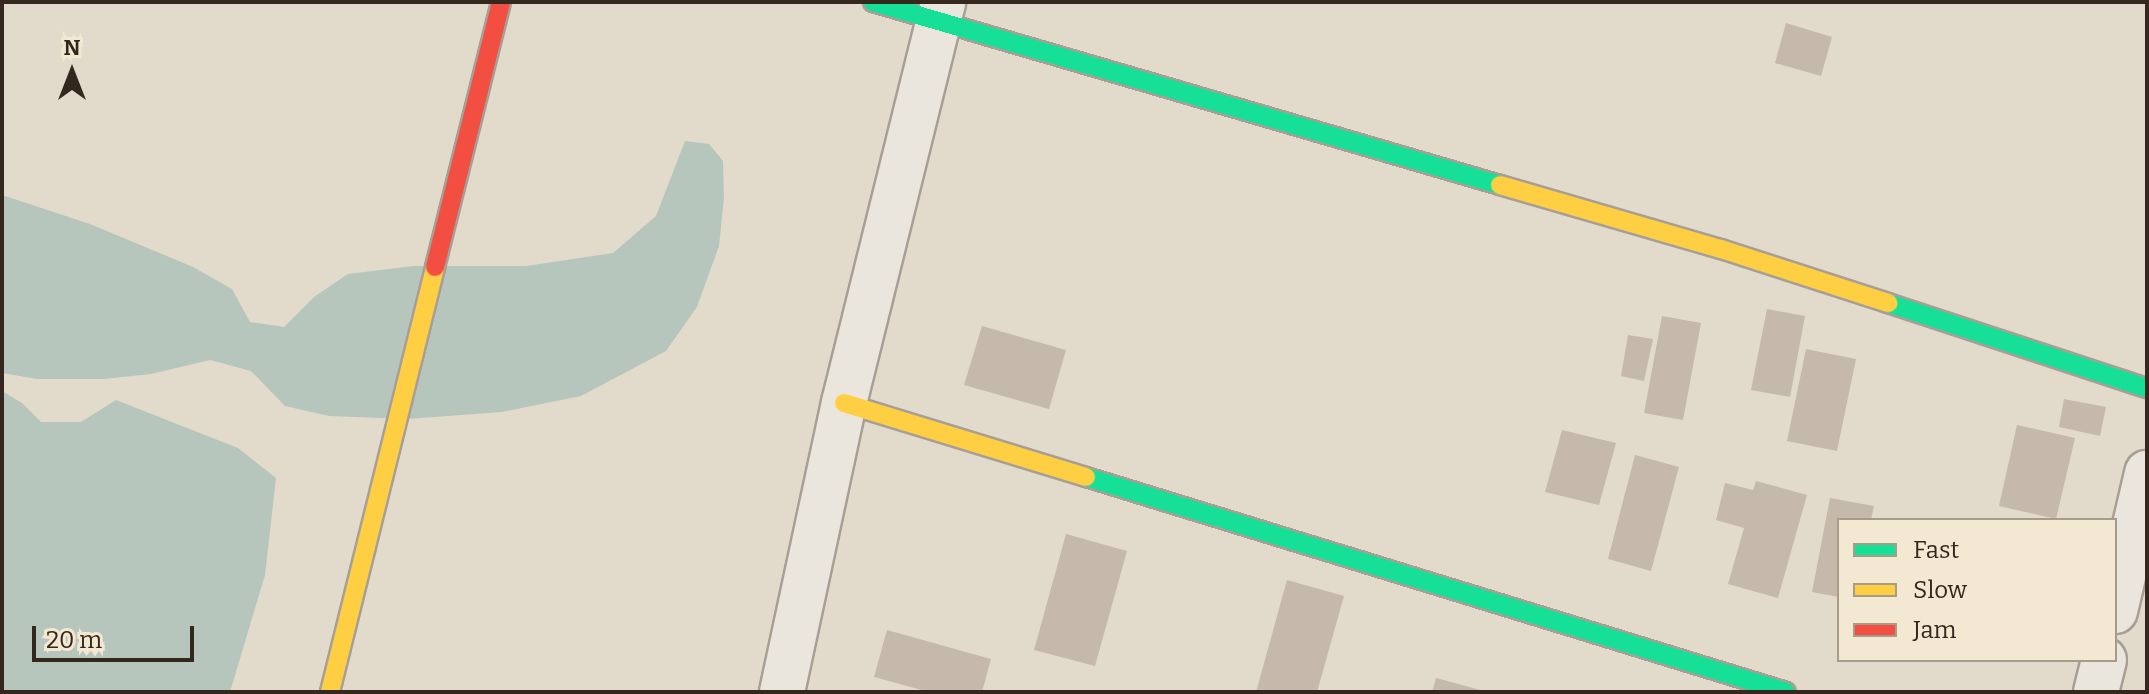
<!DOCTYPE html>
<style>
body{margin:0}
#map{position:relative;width:2149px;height:694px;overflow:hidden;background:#e2dacb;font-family:Bitter,serif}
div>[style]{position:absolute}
.water>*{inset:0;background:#b7c6bc}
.building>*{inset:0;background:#c5b9ac}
.roads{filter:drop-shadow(2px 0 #a79f95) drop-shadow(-2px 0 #a79f95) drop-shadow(0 2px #a79f95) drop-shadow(0 -2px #a79f95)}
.street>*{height:44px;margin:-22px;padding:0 22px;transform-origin:22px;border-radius:22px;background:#eae6dd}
.fast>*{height:18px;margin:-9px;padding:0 9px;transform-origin:9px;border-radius:9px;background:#16e098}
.slow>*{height:18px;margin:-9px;padding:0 9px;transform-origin:9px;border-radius:9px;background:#ffcf43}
.jam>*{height:18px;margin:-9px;padding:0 9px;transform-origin:9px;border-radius:9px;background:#f24e42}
span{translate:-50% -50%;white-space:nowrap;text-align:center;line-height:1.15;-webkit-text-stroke:6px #f3e8d1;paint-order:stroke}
.frame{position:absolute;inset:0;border:4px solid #34281e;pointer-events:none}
.legend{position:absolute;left:1837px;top:518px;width:280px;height:144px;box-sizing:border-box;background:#f3e8d1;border:2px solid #a79b89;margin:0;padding:10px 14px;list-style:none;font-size:24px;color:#34281e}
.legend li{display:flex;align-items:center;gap:16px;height:40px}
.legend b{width:40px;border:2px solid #a79b89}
.north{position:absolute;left:32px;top:32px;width:80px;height:80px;-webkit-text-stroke:6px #f3e8d1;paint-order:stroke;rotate:0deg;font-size:22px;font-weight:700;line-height:32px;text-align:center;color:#34281e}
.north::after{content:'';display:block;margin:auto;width:28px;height:36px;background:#34281e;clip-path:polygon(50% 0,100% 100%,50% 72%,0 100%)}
.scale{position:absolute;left:32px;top:626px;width:162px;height:36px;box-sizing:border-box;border:4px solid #34281e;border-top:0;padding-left:10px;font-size:24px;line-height:28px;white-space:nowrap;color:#34281e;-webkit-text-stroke:6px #f3e8d1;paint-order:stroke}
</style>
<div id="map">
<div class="water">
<i style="clip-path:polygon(685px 141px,709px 144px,723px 161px,724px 198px,719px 246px,697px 307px,666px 351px,581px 396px,502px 412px,407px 419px,329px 416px,285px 406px,251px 371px,210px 360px,151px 374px,104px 379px,37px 379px,2px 373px,2px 195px,90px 224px,193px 267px,232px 289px,250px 322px,284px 327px,314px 297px,348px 274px,413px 266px,526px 266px,613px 253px,656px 216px)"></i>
<i style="clip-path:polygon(2px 391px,22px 403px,41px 422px,81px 422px,116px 400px,238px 448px,276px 478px,265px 575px,230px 692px,2px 692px)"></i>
</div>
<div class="building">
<i style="clip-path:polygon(1786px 23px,1832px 37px,1821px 76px,1775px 63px)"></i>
<i style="clip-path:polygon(1767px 309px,1805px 316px,1790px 397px,1751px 390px)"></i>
<i style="clip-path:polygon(1662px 316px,1701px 323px,1683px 420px,1644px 413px)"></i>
<i style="clip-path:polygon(982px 326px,1066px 350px,1049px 409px,964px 385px)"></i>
<i style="clip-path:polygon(1628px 335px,1653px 339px,1644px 381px,1621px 376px)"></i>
<i style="clip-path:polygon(1806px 349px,1856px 359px,1837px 451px,1787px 441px)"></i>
<i style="clip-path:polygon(2064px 399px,2106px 407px,2100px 436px,2059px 427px)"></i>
<i style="clip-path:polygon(2017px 425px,2075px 438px,2056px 519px,1999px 506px)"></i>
<i style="clip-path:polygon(1562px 430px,1616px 443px,1599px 505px,1545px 492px)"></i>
<i style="clip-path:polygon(1635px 455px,1679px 467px,1651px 571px,1608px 559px)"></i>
<i style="clip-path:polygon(1756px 481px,1807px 495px,1778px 598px,1728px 584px,1744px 528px,1716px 520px,1725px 483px,1753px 490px)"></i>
<i style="clip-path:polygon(1830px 498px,1874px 506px,1871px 520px,1839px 520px,1839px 597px,1812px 592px)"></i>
<i style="clip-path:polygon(1066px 534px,1127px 551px,1095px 666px,1034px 650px)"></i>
<i style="clip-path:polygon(1287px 580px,1344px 596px,1317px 692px,1256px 692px)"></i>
<i style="clip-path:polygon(887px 630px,991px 659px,982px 692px,929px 692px,874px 677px)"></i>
<i style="clip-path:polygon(1436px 678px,1484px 691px,1483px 692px,1432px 692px)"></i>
</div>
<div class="roads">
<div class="street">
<i style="left:2115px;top:611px;width:142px;rotate:-76.9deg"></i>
<i style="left:782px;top:692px;width:296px;rotate:-77.9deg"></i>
<i style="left:844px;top:403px;width:413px;rotate:-76.1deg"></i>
<i style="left:2096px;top:692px;width:33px;rotate:-76deg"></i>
</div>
<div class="fast">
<i style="left:873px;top:2px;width:653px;rotate:16.27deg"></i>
<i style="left:1888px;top:303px;width:273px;rotate:18.2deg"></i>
<i style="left:1086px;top:477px;width:732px;rotate:17.07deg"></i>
</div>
<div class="slow">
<i style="left:1500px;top:185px;width:230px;rotate:16.2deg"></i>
<i style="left:1721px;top:249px;width:176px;rotate:17.9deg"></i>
<i style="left:844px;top:403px;width:253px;rotate:17deg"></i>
<i style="left:330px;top:692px;width:438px;rotate:-76.1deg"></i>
</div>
<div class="jam">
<i style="left:435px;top:267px;width:273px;rotate:-76deg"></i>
</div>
</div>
<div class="frame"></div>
<ul class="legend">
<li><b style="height:10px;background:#16e098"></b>Fast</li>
<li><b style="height:10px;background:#ffcf43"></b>Slow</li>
<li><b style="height:10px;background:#f24e42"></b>Jam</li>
</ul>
<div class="north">N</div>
<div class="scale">20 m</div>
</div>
